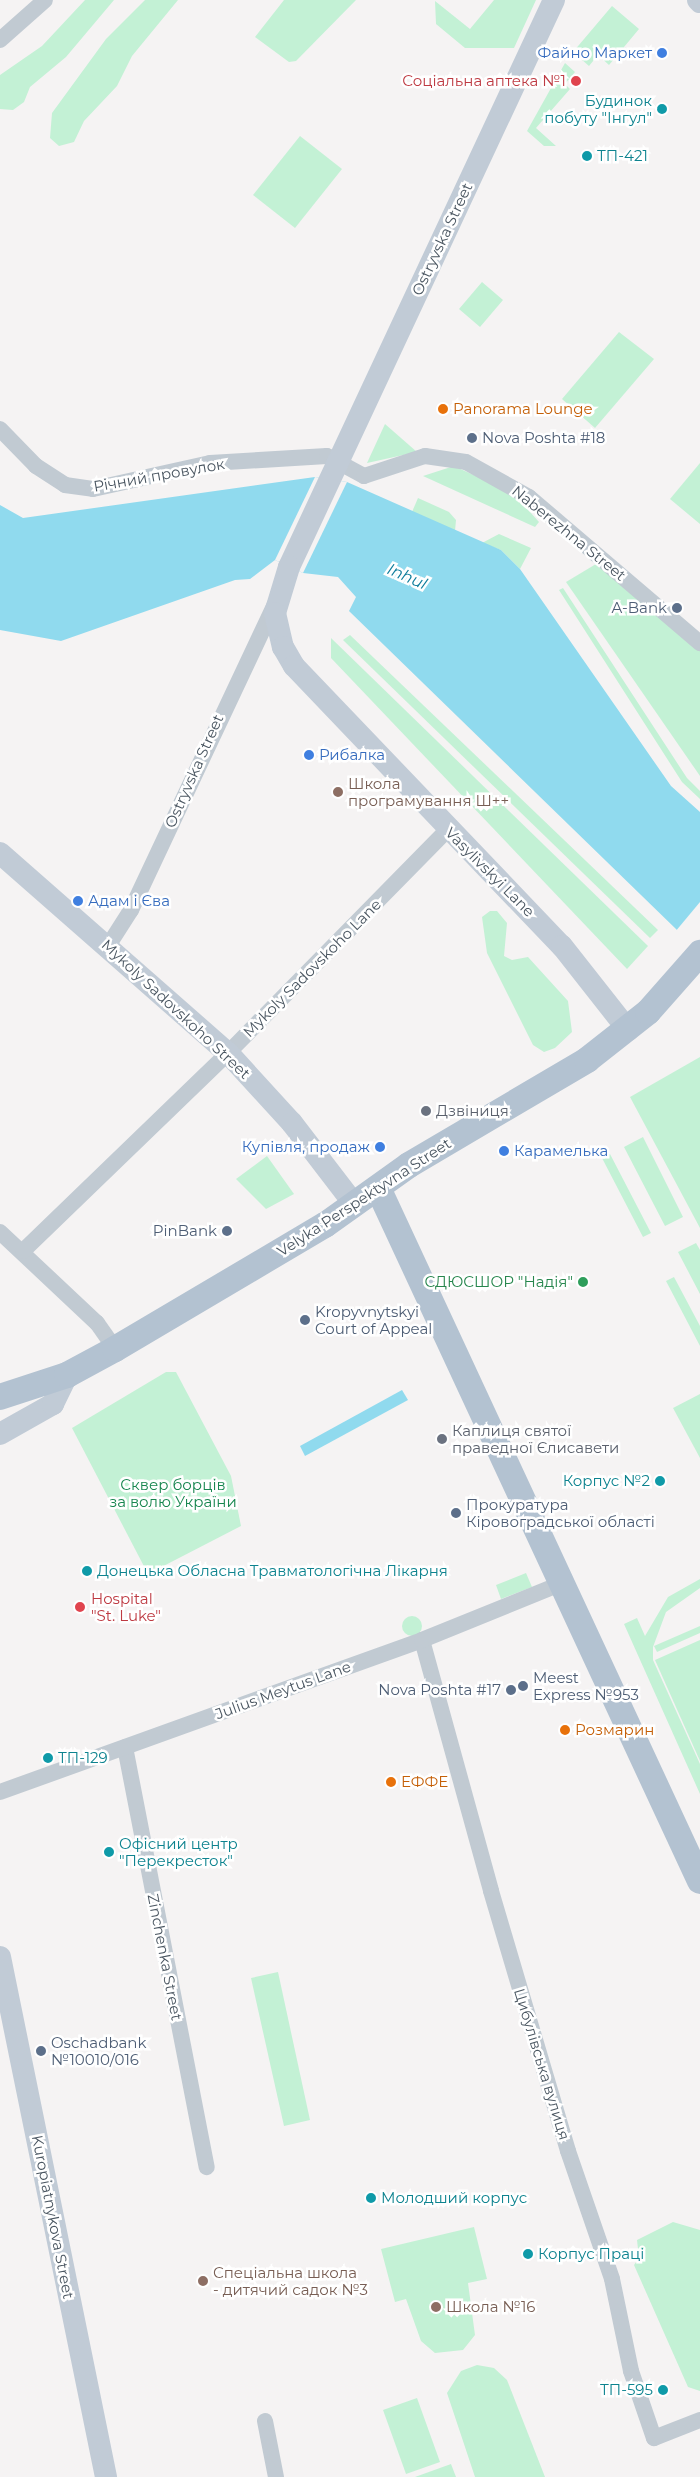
<!DOCTYPE html>
<meta charset="utf-8">
<style>
body{margin:0}
#map{position:relative;width:700px;height:2477px;overflow:hidden;background:#f5f3f3;font-family:Montserrat,sans-serif}
div>[style]{position:absolute}
.green>*{inset:0;background:#c3f1d5}
.round{border-radius:50%}
.water>*{inset:0;background:#90daee}
.pier>*{inset:0;background:#f5f3f3}
.street>*{height:16px;margin:-8px;padding:0 8px;transform-origin:8px;border-radius:8px;background:#c1cad2}
.secondary>*{height:22px;margin:-11px;padding:0 11px;transform-origin:11px;border-radius:11px;background:#c1cbd6}
.primary>*{height:26px;margin:-13px;padding:0 13px;transform-origin:13px;border-radius:13px;background:#b3c2d1}
.dots>*{width:14px;height:14px;translate:-50% -50%;box-sizing:border-box;border:2px solid #fff;border-radius:50%}
span{translate:-50% -50%;white-space:nowrap;text-align:center;line-height:1.15;-webkit-text-stroke:5px #fff;paint-order:stroke}
.shop-label{font-size:15px;color:#366cbe}
.right{translate:-100% -50%;text-align:right}
.left{translate:0 -50%;text-align:left}
.health-label{font-size:15px;color:#be3a42}
.culture-label{font-size:15px;color:#0d838f}
.street-label{font-size:15px;color:#4a5661}
.food-label{font-size:15px;color:#c56008}
.service-label{font-size:15px;color:#4e5e75}
.education-label{font-size:15px;color:#785e54}
.worship-label{font-size:15px;color:#5b616d}
.leisure-label{font-size:15px;color:#27864d}
.park-label{font-size:15px;color:#17864f}
.water-label{font-size:16px;color:#0c7c9b;font-style:italic}
</style>
<div id="map">
<div class="green">
<i style="clip-path:polygon(85px 0,114px 0,66px 57px,30px 87px,24px 102px,13px 110px,0 109px,0 75px,42px 46px)"></i>
<i style="clip-path:polygon(145px 0,178px 0,132px 56px,117px 86px,84px 121px,74px 142px,59px 146px,50px 138px,52px 113px,106px 39px)"></i>
<i style="clip-path:polygon(284px 0,356px 0,296px 61px,289px 62px,255px 37px)"></i>
<i style="clip-path:polygon(494px 0,536px 0,514px 48px,465px 48px,436px 24px,435px 1px,470px 29px)"></i>
<i style="clip-path:polygon(612px 6px,639px 29px,609px 65px,598px 55px,589px 66px,573px 52px)"></i>
<i style="clip-path:polygon(565px 63px,575px 72px,565px 84px,570px 89px,536px 128px,556px 146px,544px 146px,527px 131px)"></i>
<i style="clip-path:polygon(300px 136px,342px 169px,295px 228px,253px 195px)"></i>
<i style="clip-path:polygon(482px 282px,503px 300px,480px 327px,459px 309px)"></i>
<i style="clip-path:polygon(619px 332px,654px 359px,595px 428px,562px 399px)"></i>
<i style="clip-path:polygon(385px 424px,417px 452px,367px 463px)"></i>
<i style="clip-path:polygon(700px 463px,700px 524px,670px 499px)"></i>
<i style="clip-path:polygon(454px 466px,513px 493px,539px 522px,535px 527px,423px 476px)"></i>
<i style="clip-path:polygon(418px 498px,449px 512px,456px 520px,455px 531px,412px 512px)"></i>
<i style="clip-path:polygon(499px 534px,531px 548px,520px 569px,501px 550px,482px 543px)"></i>
<i style="clip-path:polygon(596px 564px,700px 651px,700px 776px,566px 582px)"></i>
<i style="clip-path:polygon(563px 588px,687px 778px,700px 791px,700px 799px,682px 782px,559px 590px)"></i>
<i style="clip-path:polygon(350px 635px,658px 930px,650px 938px,343px 640px)"></i>
<i style="clip-path:polygon(331px 638px,648px 946px,627px 969px,331px 658px)"></i>
<i style="clip-path:polygon(490px 911px,497px 911px,507px 923px,504px 956px,512px 960px,528px 957px,568px 1001px,572px 1032px,555px 1048px,544px 1052px,533px 1045px,487px 953px,482px 917px)"></i>
<i style="clip-path:polygon(700px 1057px,700px 1228px,630px 1097px)"></i>
<i style="clip-path:polygon(643px 1137px,683px 1217px,665px 1226px,624px 1147px)"></i>
<i style="clip-path:polygon(610px 1154px,651px 1233px,643px 1237px,602px 1158px)"></i>
<i style="clip-path:polygon(267px 1156px,294px 1194px,266px 1209px,236px 1179px)"></i>
<i style="clip-path:polygon(696px 1243px,700px 1250px,700px 1294px,678px 1252px)"></i>
<i style="clip-path:polygon(674px 1277px,700px 1326px,700px 1346px,666px 1281px)"></i>
<i style="clip-path:polygon(166px 1372px,176px 1372px,231px 1476px,241px 1526px,148px 1574px,72px 1428px)"></i>
<i style="clip-path:polygon(700px 1394px,700px 1458px,673px 1408px)"></i>
<i style="clip-path:polygon(526px 1573px,532px 1587px,501px 1599px,496px 1585px)"></i>
<i style="clip-path:polygon(700px 1579px,700px 1588px,666px 1612px,653px 1647px,653px 1660px,700px 1764px,700px 1794px,624px 1624px,637px 1618px,645px 1636px,668px 1597px)"></i>
<i class="round" style="left:402px;top:1616px;width:20px;height:20px"></i>
<i style="clip-path:polygon(700px 1626px,700px 1633px,657px 1652px,654px 1646px)"></i>
<i style="clip-path:polygon(700px 1640px,700px 1761px,655px 1660px)"></i>
<i style="clip-path:polygon(278px 1972px,310px 2120px,284px 2126px,251px 1978px)"></i>
<i style="clip-path:polygon(673px 2222px,700px 2230px,700px 2391px,688px 2387px,634px 2265px,639px 2258px,637px 2240px)"></i>
<i style="clip-path:polygon(474px 2227px,487px 2279px,468px 2283px,475px 2335px,463px 2350px,435px 2353px,421px 2341px,406px 2299px,395px 2302px,381px 2249px)"></i>
<i style="clip-path:polygon(477px 2365px,494px 2368px,507px 2380px,545px 2477px,475px 2477px,447px 2393px,461px 2371px)"></i>
<i style="clip-path:polygon(417px 2398px,440px 2462px,406px 2474px,383px 2410px)"></i>
<i style="clip-path:polygon(451px 2464px,456px 2477px,415px 2477px)"></i>
</div>
<div class="water">
<i style="clip-path:polygon(315px 477px,347px 482px,501px 550px,520px 569px,671px 786px,700px 812px,700px 960px,677px 930px,349px 611px,356px 597px,338px 577px,303px 573px,275px 560px,250px 579px,235px 580px,61px 641px,0 630px,0 505px,23px 518px)"></i>
<i style="clip-path:polygon(402px 1390px,408px 1400px,305px 1456px,300px 1446px)"></i>
</div>
<div class="pier">
<i style="clip-path:polygon(315px 477px,347px 482px,303px 573px,275px 560px)"></i>
<i style="clip-path:polygon(700px 902px,700px 963px,675px 932px)"></i>
</div>
<div class="street">
<i style="left:0;top:40px;width:60px;rotate:-41.6deg"></i>
<i style="left:0;top:429px;width:52px;rotate:45.8deg"></i>
<i style="left:36px;top:466px;width:35px;rotate:33deg"></i>
<i style="left:65px;top:485px;width:28px;rotate:8deg"></i>
<i style="left:93px;top:489px;width:120px;rotate:-12.5deg"></i>
<i style="left:210px;top:463px;width:117px;rotate:-3.4deg"></i>
<i style="left:327px;top:456px;width:42px;rotate:28.4deg"></i>
<i style="left:364px;top:476px;width:64px;rotate:-18.2deg"></i>
<i style="left:425px;top:456px;width:41px;rotate:8.3deg"></i>
<i style="left:466px;top:462px;width:72px;rotate:29.1deg"></i>
<i style="left:529px;top:497px;width:225px;rotate:40.5deg"></i>
<i style="left:108px;top:946px;width:43px;rotate:-57.4deg"></i>
<i style="left:131px;top:910px;width:340px;rotate:-64.8deg"></i>
<i style="left:0;top:1232px;width:133px;rotate:43.2deg"></i>
<i style="left:97px;top:1323px;width:32px;rotate:55deg"></i>
<i style="left:23px;top:1251px;width:285px;rotate:-44deg"></i>
<i style="left:228px;top:1053px;width:314px;rotate:-45.5deg"></i>
<i style="left:422px;top:1640px;width:260px;rotate:74.6deg"></i>
<i style="left:491px;top:1891px;width:271px;rotate:73.5deg"></i>
<i style="left:568px;top:2151px;width:135px;rotate:71deg"></i>
<i style="left:612px;top:2279px;width:94px;rotate:78.3deg"></i>
<i style="left:631px;top:2371px;width:71px;rotate:71.1deg"></i>
<i style="left:654px;top:2438px;width:49px;rotate:-21.4deg"></i>
<i style="left:125px;top:1747px;width:428px;rotate:79deg"></i>
<i style="left:0;top:1792px;width:449px;rotate:-19.8deg"></i>
<i style="left:422px;top:1640px;width:154px;rotate:-22.1deg"></i>
<i style="left:265px;top:2421px;width:57px;rotate:78.9deg"></i>
</div>
<div class="secondary">
<i style="left:554px;top:0;width:626px;rotate:115.05deg"></i>
<i style="left:289px;top:567px;width:48px;rotate:106.9deg"></i>
<i style="left:275px;top:613px;width:35px;rotate:77deg"></i>
<i style="left:283px;top:647px;width:22px;rotate:60deg"></i>
<i style="left:294px;top:666px;width:388px;rotate:46.3deg"></i>
<i style="left:562px;top:946px;width:107px;rotate:51.8deg"></i>
<i style="left:698px;top:0;width:3px;rotate:45deg"></i>
<i style="left:0;top:853px;width:303px;rotate:41.3deg"></i>
<i style="left:228px;top:1053px;width:95px;rotate:47.6deg"></i>
<i style="left:292px;top:1123px;width:103px;rotate:52.5deg"></i>
<i style="left:0;top:1434px;width:61px;rotate:-29.5deg"></i>
<i style="left:53px;top:1404px;width:32px;rotate:-64deg"></i>
<i style="left:0;top:1957px;width:531px;rotate:78.48deg"></i>
</div>
<div class="primary">
<i style="left:378px;top:1188px;width:764px;rotate:65.08deg"></i>
<i style="left:0;top:1397px;width:71px;rotate:-18.2deg"></i>
<i style="left:67px;top:1375px;width:55px;rotate:-28.4deg"></i>
<i style="left:115px;top:1349px;width:244px;rotate:-30.6deg"></i>
<i style="left:325px;top:1225px;width:103px;rotate:-35.5deg"></i>
<i style="left:409px;top:1165px;width:207px;rotate:-30.5deg"></i>
<i style="left:587px;top:1060px;width:78px;rotate:-38.2deg"></i>
<i style="left:648px;top:1012px;width:79px;rotate:-48.6deg"></i>
</div>
<div class="dots">
<i style="left:662px;top:53px;background:#3f7fe0"></i>
<i style="left:576px;top:81px;background:#e0444e"></i>
<i style="left:662px;top:109px;background:#0f9aa8"></i>
<i style="left:587px;top:156px;background:#0f9aa8"></i>
<i style="left:443px;top:409px;background:#e8710a"></i>
<i style="left:472px;top:438px;background:#5c6f8a"></i>
<i style="left:677px;top:608px;background:#5c6f8a"></i>
<i style="left:309px;top:755px;background:#3f7fe0"></i>
<i style="left:338px;top:792px;background:#8d6e63"></i>
<i style="left:78px;top:901px;background:#3f7fe0"></i>
<i style="left:426px;top:1111px;background:#6b7280"></i>
<i style="left:380px;top:1147px;background:#3f7fe0"></i>
<i style="left:504px;top:1151px;background:#3f7fe0"></i>
<i style="left:227px;top:1231px;background:#5c6f8a"></i>
<i style="left:583px;top:1282px;background:#2e9e5b"></i>
<i style="left:305px;top:1320px;background:#5c6f8a"></i>
<i style="left:442px;top:1439px;background:#6b7280"></i>
<i style="left:660px;top:1481px;background:#0f9aa8"></i>
<i style="left:456px;top:1513px;background:#5c6f8a"></i>
<i style="left:87px;top:1571px;background:#0f9aa8"></i>
<i style="left:80px;top:1607px;background:#e0444e"></i>
<i style="left:523px;top:1686px;background:#5c6f8a"></i>
<i style="left:511px;top:1690px;background:#5c6f8a"></i>
<i style="left:565px;top:1730px;background:#e8710a"></i>
<i style="left:48px;top:1758px;background:#0f9aa8"></i>
<i style="left:391px;top:1782px;background:#e8710a"></i>
<i style="left:109px;top:1852px;background:#0f9aa8"></i>
<i style="left:41px;top:2051px;background:#5c6f8a"></i>
<i style="left:371px;top:2198px;background:#0f9aa8"></i>
<i style="left:528px;top:2254px;background:#0f9aa8"></i>
<i style="left:203px;top:2281px;background:#8d6e63"></i>
<i style="left:436px;top:2307px;background:#8d6e63"></i>
<i style="left:663px;top:2390px;background:#0f9aa8"></i>
</div>
<div class="shop-label">
<span class="right" style="left:652px;top:53px">Файно Маркет</span>
<span class="left" style="left:319px;top:755px">Рибалка</span>
<span class="left" style="left:88px;top:901px">Адам і Єва</span>
<span class="right" style="left:370px;top:1147px">Купівля, продаж</span>
<span class="left" style="left:514px;top:1151px">Карамелька</span>
</div>
<div class="health-label">
<span class="right" style="left:566px;top:81px">Соціальна аптека №1</span>
<span class="left" style="left:91px;top:1607px">Hospital<br>"St. Luke"</span>
</div>
<div class="culture-label">
<span class="right" style="left:652px;top:109px">Будинок<br>побуту "Інгул"</span>
<span class="left" style="left:597px;top:156px">ТП-421</span>
<span class="right" style="left:650px;top:1481px">Корпус №2</span>
<span class="left" style="left:97px;top:1571px">Донецька Обласна Травматологічна Лікарня</span>
<span class="left" style="left:58px;top:1758px">ТП-129</span>
<span class="left" style="left:119px;top:1852px">Офісний центр<br>"Перекресток"</span>
<span class="left" style="left:381px;top:2198px">Молодший корпус</span>
<span class="left" style="left:538px;top:2254px">Корпус Праці</span>
<span class="right" style="left:653px;top:2390px">ТП-595</span>
</div>
<div class="street-label">
<span style="left:442px;top:239px;rotate:-65deg">Ostryvska Street</span>
<span style="left:159px;top:475px;rotate:-10deg">Річний провулок</span>
<span style="left:569px;top:533px;rotate:39deg">Naberezhna Street</span>
<span style="left:194px;top:771px;rotate:-66deg">Ostryvska Street</span>
<span style="left:490px;top:872px;rotate:45deg">Vasylivskyi Lane</span>
<span style="left:312px;top:968px;rotate:-45deg">Mykoly Sadovskoho Lane</span>
<span style="left:176px;top:1009px;rotate:43deg">Mykoly Sadovskoho Street</span>
<span style="left:364px;top:1197px;rotate:-33deg">Velyka Perspektyvna Street</span>
<span style="left:283px;top:1690px;rotate:-20deg">Julius Meytus Lane</span>
<span style="left:165px;top:1957px;rotate:79deg">Zinchenka Street</span>
<span style="left:542px;top:2064px;rotate:73deg">Цибулівська вулиця</span>
<span style="left:53px;top:2217px;rotate:79deg">Kuropiatnykova Street</span>
</div>
<div class="food-label">
<span class="left" style="left:453px;top:409px">Panorama Lounge</span>
<span class="left" style="left:575px;top:1730px">Розмарин</span>
<span class="left" style="left:401px;top:1782px">ЕФФЕ</span>
</div>
<div class="service-label">
<span class="left" style="left:482px;top:438px">Nova Poshta #18</span>
<span class="right" style="left:667px;top:608px">A-Bank</span>
<span class="right" style="left:217px;top:1231px">PinBank</span>
<span class="left" style="left:315px;top:1320px">Kropyvnytskyi<br>Court of Appeal</span>
<span class="left" style="left:466px;top:1513px">Прокуратура<br>Кіровоградської області</span>
<span class="left" style="left:533px;top:1686px">Meest<br>Express №953</span>
<span class="right" style="left:501px;top:1690px">Nova Poshta #17</span>
<span class="left" style="left:51px;top:2051px">Oschadbank<br>№10010/016</span>
</div>
<div class="education-label">
<span class="left" style="left:348px;top:792px">Школа<br>програмування Ш++</span>
<span class="left" style="left:213px;top:2281px">Спеціальна школа<br>- дитячий садок №3</span>
<span class="left" style="left:446px;top:2307px">Школа №16</span>
</div>
<div class="worship-label">
<span class="left" style="left:436px;top:1111px">Дзвіниця</span>
<span class="left" style="left:452px;top:1439px">Каплиця святої<br>праведної Єлисавети</span>
</div>
<div class="leisure-label">
<span class="right" style="left:573px;top:1282px">СДЮСШОР "Надія"</span>
</div>
<div class="park-label">
<span style="left:173px;top:1493px">Сквер борців<br>за волю України</span>
</div>
<div class="water-label">
<span style="left:407px;top:577px;rotate:24deg">Inhul</span>
</div>
</div>
